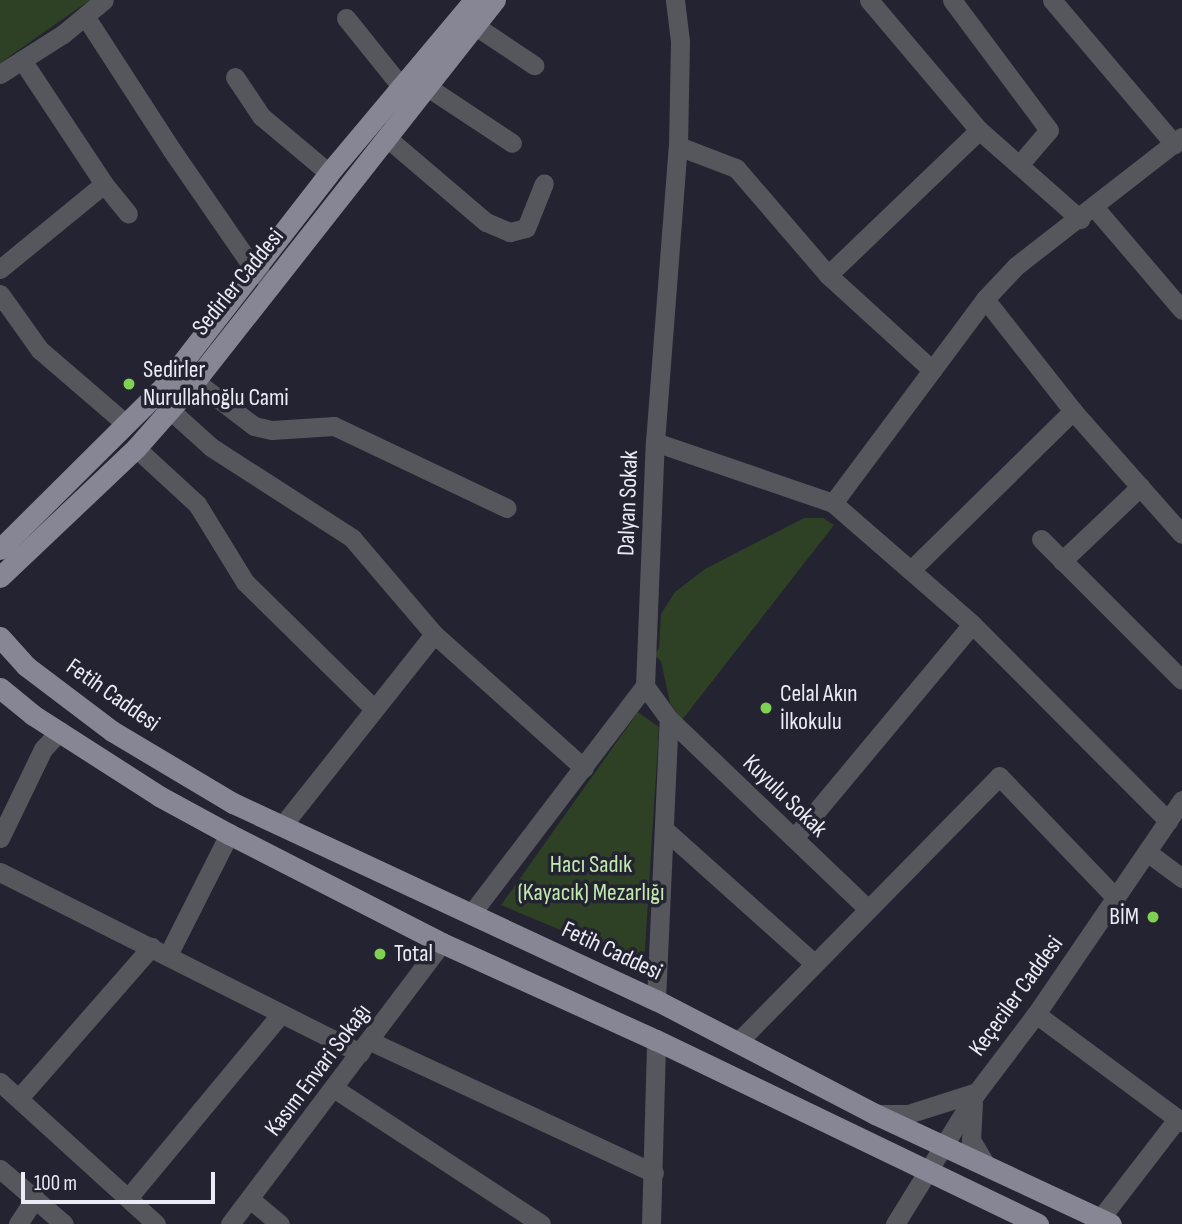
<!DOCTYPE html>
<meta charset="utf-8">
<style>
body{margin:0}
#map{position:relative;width:1182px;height:1224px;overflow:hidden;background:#242331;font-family:"Sofia Sans Condensed",sans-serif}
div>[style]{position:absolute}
.green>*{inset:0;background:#2e4125}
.minor>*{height:19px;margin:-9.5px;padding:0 9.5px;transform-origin:9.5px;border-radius:9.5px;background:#56565d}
.major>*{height:21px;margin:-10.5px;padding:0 10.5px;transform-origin:10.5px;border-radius:10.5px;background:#868695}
.dots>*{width:19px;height:19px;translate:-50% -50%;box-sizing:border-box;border:4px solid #242331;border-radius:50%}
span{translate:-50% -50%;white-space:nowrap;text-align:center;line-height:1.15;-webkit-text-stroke:7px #242331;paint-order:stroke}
.street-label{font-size:24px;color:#ebebf5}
.poi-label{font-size:24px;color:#ebebf5}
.left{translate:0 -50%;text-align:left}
.right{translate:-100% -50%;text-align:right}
.park-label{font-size:24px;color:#c2eaae}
.scale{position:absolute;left:21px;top:1172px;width:194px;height:32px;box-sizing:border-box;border:4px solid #ebebf5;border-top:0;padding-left:9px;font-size:21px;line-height:24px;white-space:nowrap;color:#ebebf5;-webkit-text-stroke:5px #242331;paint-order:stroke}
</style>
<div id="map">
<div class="green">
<i style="clip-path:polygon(0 0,90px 0,0 63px)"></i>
<i style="clip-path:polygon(804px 518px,823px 518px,834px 525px,682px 720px,670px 703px,661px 661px,654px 655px,659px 648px,661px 614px,675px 592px,705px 569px)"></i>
<i style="clip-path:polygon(638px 712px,659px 727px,644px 965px,501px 905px)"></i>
</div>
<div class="minor">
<i style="left:869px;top:0;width:170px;rotate:49.8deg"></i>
<i style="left:979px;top:130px;width:135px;rotate:41.4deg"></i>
<i style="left:952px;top:0;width:162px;rotate:53.3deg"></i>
<i style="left:1049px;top:130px;width:46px;rotate:130.6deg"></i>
<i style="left:1052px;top:0;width:189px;rotate:49.7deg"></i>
<i style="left:85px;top:16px;width:158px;rotate:57.1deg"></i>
<i style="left:171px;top:149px;width:150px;rotate:55.4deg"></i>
<i style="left:256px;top:272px;width:9px;rotate:32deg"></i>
<i style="left:346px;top:18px;width:91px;rotate:51.2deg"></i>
<i style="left:477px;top:27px;width:69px;rotate:33.7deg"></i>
<i style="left:22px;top:60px;width:149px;rotate:56.5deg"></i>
<i style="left:104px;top:184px;width:38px;rotate:51deg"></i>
<i style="left:0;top:74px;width:75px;rotate:-32.4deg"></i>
<i style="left:63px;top:34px;width:53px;rotate:-39.7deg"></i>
<i style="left:235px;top:77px;width:47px;rotate:56.3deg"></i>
<i style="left:261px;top:116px;width:89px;rotate:40deg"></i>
<i style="left:426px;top:86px;width:103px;rotate:33.5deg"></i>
<i style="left:386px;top:137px;width:131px;rotate:40.4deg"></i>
<i style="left:486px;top:222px;width:26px;rotate:23deg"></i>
<i style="left:510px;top:232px;width:16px;rotate:-14deg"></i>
<i style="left:526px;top:228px;width:48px;rotate:-68.2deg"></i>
<i style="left:678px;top:146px;width:62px;rotate:20.8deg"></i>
<i style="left:736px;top:168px;width:141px;rotate:49.3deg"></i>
<i style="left:828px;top:275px;width:141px;rotate:42.4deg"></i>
<i style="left:1095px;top:208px;width:134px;rotate:49.5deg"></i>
<i style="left:0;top:269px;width:134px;rotate:-39.3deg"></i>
<i style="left:828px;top:275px;width:209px;rotate:-43.8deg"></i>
<i style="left:0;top:294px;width:69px;rotate:54.5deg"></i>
<i style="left:40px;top:350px;width:113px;rotate:40.7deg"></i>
<i style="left:985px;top:299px;width:142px;rotate:51.8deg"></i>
<i style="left:1073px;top:411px;width:164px;rotate:48.5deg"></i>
<i style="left:195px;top:381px;width:74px;rotate:37.3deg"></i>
<i style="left:254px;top:426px;width:18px;rotate:13deg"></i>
<i style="left:272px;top:430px;width:62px;rotate:-3.7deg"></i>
<i style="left:334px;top:426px;width:191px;rotate:25.4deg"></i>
<i style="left:169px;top:409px;width:57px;rotate:42.1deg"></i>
<i style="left:211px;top:447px;width:168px;rotate:32.8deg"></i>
<i style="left:352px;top:538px;width:126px;rotate:49.5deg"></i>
<i style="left:434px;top:634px;width:201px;rotate:41.8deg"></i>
<i style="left:655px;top:442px;width:188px;rotate:18.9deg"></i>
<i style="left:833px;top:503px;width:184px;rotate:41deg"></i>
<i style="left:972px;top:624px;width:278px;rotate:45.1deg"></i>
<i style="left:136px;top:448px;width:83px;rotate:42.6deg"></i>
<i style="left:197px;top:504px;width:92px;rotate:58.4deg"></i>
<i style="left:245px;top:582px;width:180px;rotate:44.5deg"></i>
<i style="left:833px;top:503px;width:254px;rotate:-53.3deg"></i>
<i style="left:985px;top:299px;width:45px;rotate:-46.8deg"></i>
<i style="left:1016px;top:266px;width:210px;rotate:-37.9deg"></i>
<i style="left:1041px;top:539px;width:199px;rotate:45deg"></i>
<i style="left:1062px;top:561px;width:108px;rotate:-43.5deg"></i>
<i style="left:912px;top:569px;width:226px;rotate:-44.5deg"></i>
<i style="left:669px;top:719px;width:275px;rotate:43.7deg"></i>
<i style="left:282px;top:826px;width:245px;rotate:-51.6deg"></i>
<i style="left:664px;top:829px;width:201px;rotate:41.8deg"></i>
<i style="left:0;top:838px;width:99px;rotate:-64.2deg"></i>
<i style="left:43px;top:749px;width:25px;rotate:-47deg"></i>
<i style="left:794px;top:838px;width:278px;rotate:-50.2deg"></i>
<i style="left:1147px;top:852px;width:44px;rotate:36.6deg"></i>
<i style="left:0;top:872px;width:403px;rotate:26.7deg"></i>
<i style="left:471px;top:914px;width:287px;rotate:-52.7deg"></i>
<i style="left:168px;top:955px;width:136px;rotate:-63.2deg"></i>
<i style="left:656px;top:1000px;width:281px;rotate:-87.4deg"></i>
<i style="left:669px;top:719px;width:41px;rotate:-126deg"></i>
<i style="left:645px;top:686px;width:244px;rotate:-87.7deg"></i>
<i style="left:655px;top:442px;width:297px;rotate:-85.6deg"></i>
<i style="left:678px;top:146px;width:105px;rotate:-88.9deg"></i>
<i style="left:680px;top:41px;width:41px;rotate:-97deg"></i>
<i style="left:1036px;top:1014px;width:182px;rotate:36.5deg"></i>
<i style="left:370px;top:1041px;width:313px;rotate:24.9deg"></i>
<i style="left:737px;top:1043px;width:374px;rotate:-45.5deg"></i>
<i style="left:999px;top:776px;width:169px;rotate:46.2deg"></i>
<i style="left:0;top:1082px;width:211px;rotate:42.3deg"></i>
<i style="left:335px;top:1089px;width:246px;rotate:33.2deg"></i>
<i style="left:19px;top:1098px;width:201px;rotate:-48.8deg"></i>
<i style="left:973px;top:1103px;width:37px;rotate:93deg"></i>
<i style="left:971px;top:1140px;width:27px;rotate:59deg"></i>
<i style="left:876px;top:1114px;width:32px"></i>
<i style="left:908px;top:1114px;width:72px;rotate:-17.7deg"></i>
<i style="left:0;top:1169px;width:84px;rotate:40.7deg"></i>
<i style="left:128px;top:1198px;width:239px;rotate:-50.3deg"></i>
<i style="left:250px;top:1199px;width:39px;rotate:40deg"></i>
<i style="left:1100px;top:1219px;width:126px;rotate:-52.4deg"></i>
<i style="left:18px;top:1224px;width:31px;rotate:-57deg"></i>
<i style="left:230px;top:1224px;width:352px;rotate:-53deg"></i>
<i style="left:651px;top:1224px;width:184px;rotate:-88.4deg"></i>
<i style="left:895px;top:1224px;width:155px;rotate:-58.2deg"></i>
<i style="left:977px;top:1092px;width:98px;rotate:-52.9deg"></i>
<i style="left:1036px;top:1014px;width:259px;rotate:-55.7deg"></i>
</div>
<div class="major">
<i style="left:0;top:549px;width:231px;rotate:-44.8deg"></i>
<i style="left:164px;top:386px;width:269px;rotate:-52.2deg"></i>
<i style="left:329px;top:173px;width:226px;rotate:-50deg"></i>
<i style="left:0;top:577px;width:187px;rotate:-43.5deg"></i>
<i style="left:136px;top:448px;width:89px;rotate:-48.6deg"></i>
<i style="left:195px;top:381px;width:485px;rotate:-51.8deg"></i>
<i style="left:0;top:637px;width:39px;rotate:48deg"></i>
<i style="left:26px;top:666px;width:108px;rotate:37.1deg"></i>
<i style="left:112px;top:731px;width:141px;rotate:30.8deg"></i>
<i style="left:233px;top:803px;width:467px;rotate:25deg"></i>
<i style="left:656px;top:1000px;width:247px;rotate:27.5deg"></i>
<i style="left:875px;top:1114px;width:260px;rotate:25deg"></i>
<i style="left:0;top:688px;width:43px;rotate:39.3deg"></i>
<i style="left:33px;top:715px;width:150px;rotate:32.7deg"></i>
<i style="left:159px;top:796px;width:80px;rotate:28.5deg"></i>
<i style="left:229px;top:834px;width:239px;rotate:27.1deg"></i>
<i style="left:442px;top:943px;width:235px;rotate:24.4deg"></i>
<i style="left:656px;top:1040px;width:424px;rotate:25.7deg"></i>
</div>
<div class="dots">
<i style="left:129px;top:384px;background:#80d051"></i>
<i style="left:766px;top:708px;background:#80d051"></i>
<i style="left:1153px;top:917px;background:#80d051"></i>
<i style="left:380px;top:954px;background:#80d051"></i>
</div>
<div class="street-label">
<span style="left:238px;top:282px;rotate:-51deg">Sedirler Caddesi</span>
<span style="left:628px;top:503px;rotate:-88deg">Dalyan Sokak</span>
<span style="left:113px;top:695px;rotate:35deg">Fetih Caddesi</span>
<span style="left:785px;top:796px;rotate:44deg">Kuyulu Sokak</span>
<span style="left:612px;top:951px;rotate:25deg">Fetih Caddesi</span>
<span style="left:1016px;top:996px;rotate:-54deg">Keçeciler Caddesi</span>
<span style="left:318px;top:1070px;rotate:-53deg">Kasım Envari Sokağı</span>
</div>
<div class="poi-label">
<span class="left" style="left:143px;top:384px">Sedirler<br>Nurullahoğlu Cami</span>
<span class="left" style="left:780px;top:708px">Celal Akın<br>İlkokulu</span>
<span class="right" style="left:1139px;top:917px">BİM</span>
<span class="left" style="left:394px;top:954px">Total</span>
</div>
<div class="park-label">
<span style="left:591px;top:879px">Hacı Sadık<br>(Kayacık) Mezarlığı</span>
</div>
<div class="scale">100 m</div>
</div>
